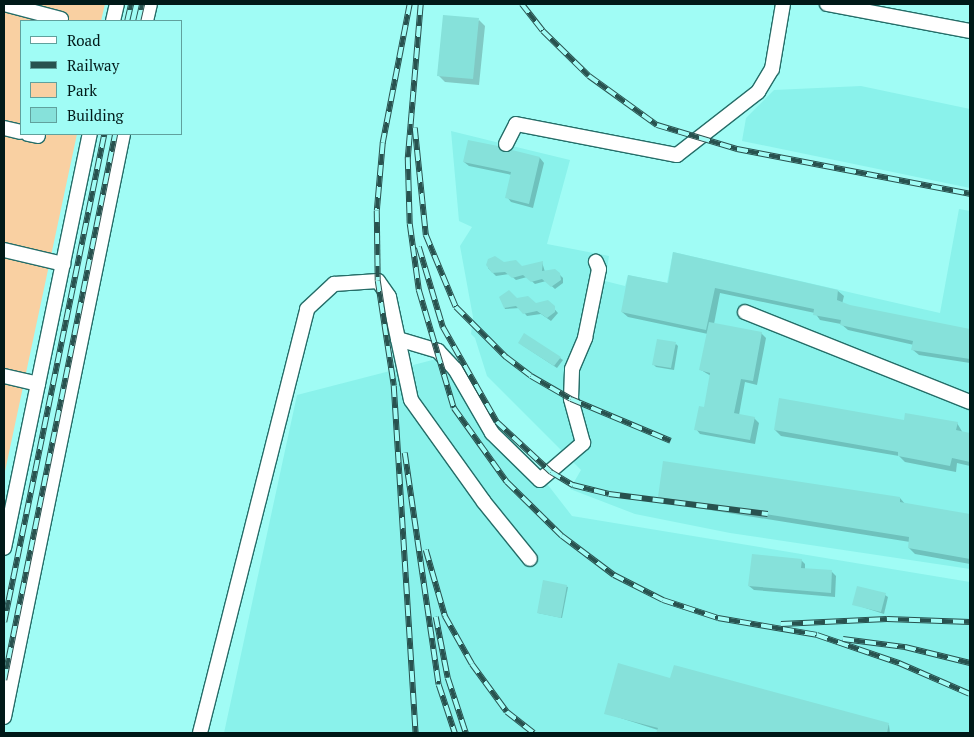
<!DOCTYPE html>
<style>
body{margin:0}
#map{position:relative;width:974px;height:737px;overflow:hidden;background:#a0fcf5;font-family:"PT Serif",serif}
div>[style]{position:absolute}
.built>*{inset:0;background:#8af2eb}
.green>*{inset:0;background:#f9d0a2}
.shadow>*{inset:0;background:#0003}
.building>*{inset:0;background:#86e1da}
.roads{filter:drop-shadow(1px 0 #256d68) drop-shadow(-1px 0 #256d68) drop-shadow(0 1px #256d68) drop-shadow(0 -1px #256d68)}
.minor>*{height:14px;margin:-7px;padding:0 7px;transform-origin:7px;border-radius:7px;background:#fff}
.rail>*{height:5.5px;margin-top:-2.75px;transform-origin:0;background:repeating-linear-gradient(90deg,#a0fcf5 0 11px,#28524f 0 22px);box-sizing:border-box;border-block:1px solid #28524f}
span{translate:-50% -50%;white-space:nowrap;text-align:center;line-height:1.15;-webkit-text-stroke:4px #a0fcf5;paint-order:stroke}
.frame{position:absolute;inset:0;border:5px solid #001918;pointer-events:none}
.legend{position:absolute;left:20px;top:20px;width:162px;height:115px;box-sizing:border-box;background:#a0fcf5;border:1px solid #60a19d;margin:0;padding:6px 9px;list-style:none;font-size:15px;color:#001918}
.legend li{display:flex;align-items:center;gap:10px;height:25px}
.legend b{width:25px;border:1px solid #60a19d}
</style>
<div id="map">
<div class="built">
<i style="clip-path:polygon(861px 86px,970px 109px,970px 188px,742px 141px,746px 118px,774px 90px)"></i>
<i style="clip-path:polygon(451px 131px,570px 160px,547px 244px,609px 256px,605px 281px,625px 286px,628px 275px,667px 283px,673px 252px,940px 313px,959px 209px,970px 211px,970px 569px,730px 533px,635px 514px,570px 489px,581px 470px,487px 376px,475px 338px,471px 334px,473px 317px,460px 246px,472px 227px,459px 221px)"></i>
<i style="clip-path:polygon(448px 356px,572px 516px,970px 582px,970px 733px,224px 733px,297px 395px)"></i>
</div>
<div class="green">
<i style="clip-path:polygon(4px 4px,105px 4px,101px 21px,21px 21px,21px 134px,77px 134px,4px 476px)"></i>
</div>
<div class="shadow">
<i style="clip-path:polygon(479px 20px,485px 26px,479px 85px,445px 82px,438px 75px)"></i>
<i style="clip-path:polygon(503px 153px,540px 158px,544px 163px,533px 208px,511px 202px,507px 197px,512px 175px,469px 166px,464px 162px)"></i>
<i style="clip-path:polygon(488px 262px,522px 267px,542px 262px,545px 272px,555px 270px,563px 278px,563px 283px,555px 289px,546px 281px,535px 284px,527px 277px,516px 280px,509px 274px,496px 276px,488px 268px)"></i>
<i style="clip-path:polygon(669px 285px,838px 291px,844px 296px,842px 304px,850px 307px,970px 331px,970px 363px,919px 355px,913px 350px,914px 345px,848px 330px,841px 324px,820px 320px,815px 313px,720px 293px,714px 324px,761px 333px,766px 338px,757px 385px,745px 382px,739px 415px,754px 418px,759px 423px,755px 444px,700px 434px,696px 429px,705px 408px,711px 376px,701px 370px,708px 334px,628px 317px,622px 312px)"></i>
<i style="clip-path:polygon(500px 297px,535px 305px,548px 302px,558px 313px,551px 321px,541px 314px,527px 316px,520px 308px,505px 309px)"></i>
<i style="clip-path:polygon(676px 344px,678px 346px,674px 370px,656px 367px,653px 364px)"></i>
<i style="clip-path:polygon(522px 345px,560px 358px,563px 360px,557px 368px)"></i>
<i style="clip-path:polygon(905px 421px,957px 423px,963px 433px,970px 434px,970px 466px,957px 463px,956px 472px,905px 462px,899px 456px,781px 436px,775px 430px)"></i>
<i style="clip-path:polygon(659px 497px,900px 498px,906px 505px,970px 515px,970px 564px,915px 554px,909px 548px,910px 542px,666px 503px)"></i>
<i style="clip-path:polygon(801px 560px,805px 564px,805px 570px,832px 572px,836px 576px,835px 597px,754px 590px,749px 586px)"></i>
<i style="clip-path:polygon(544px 581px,568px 587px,562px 618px,538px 613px)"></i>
<i style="clip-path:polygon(885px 595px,888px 597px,884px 614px,853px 604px)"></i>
<i style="clip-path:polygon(675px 666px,889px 725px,890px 733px,657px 733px,658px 730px,605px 713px,671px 679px)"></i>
</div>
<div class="building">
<i style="clip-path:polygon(443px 15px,479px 18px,473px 79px,437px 76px)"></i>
<i style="clip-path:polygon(468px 140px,498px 146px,503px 152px,512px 150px,540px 157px,529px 204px,505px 198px,511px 172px,463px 162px)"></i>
<i style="clip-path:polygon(673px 252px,838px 290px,837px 300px,850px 305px,970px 329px,970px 359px,911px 350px,913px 341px,840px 325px,841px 320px,813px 315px,814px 309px,715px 288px,706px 330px,621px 312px,628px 275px,668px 283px)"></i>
<i style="clip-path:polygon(495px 256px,504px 262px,516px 260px,522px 266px,543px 261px,542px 271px,555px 269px,560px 273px,561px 280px,551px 287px,542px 279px,531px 282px,523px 275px,512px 278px,505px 272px,492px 273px,486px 265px,488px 259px)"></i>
<i style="clip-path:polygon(509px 290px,517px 298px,528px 296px,536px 303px,548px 300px,555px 306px,555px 312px,547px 318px,537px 311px,523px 314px,516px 306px,504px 308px,499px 297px)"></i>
<i style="clip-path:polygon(709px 322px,762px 332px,753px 381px,741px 379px,734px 413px,755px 417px,750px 440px,694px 430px,699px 406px,704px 407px,710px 373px,699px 370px)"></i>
<i style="clip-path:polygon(524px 333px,561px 357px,554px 366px,518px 343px)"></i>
<i style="clip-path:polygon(657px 339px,676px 342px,671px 368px,652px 365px)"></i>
<i style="clip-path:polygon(779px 398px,904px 420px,905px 413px,958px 422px,956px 430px,970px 433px,970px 462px,952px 458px,950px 466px,898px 456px,898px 452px,774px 430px)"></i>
<i style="clip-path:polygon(663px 461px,900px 497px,900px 502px,970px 514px,970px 559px,908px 548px,909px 537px,658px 497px)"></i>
<i style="clip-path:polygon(752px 554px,802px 559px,801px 568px,832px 570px,831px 593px,748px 586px)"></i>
<i style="clip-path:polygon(543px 580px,567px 585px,561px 618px,537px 613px)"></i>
<i style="clip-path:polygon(857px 586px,886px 593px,881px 612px,852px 605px)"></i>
<i style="clip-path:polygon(618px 663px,670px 678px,674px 665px,889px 723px,887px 733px,656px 733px,658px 728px,604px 714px)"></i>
</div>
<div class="roads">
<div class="minor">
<i style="left:4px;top:4px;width:59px;rotate:14.7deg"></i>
<i style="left:827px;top:4px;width:146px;rotate:10.7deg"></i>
<i style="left:113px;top:21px;width:17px;rotate:-77deg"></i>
<i style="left:146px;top:21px;width:17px;rotate:-77deg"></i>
<i style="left:4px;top:128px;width:17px;rotate:13deg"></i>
<i style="left:28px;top:134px;width:10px;rotate:11deg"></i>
<i style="left:506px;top:144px;width:22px;rotate:-63deg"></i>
<i style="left:516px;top:124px;width:164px;rotate:10.9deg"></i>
<i style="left:677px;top:155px;width:103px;rotate:-37.9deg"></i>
<i style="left:758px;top:92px;width:27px;rotate:-59deg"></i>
<i style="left:772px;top:69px;width:66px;rotate:-80.4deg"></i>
<i style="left:4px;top:250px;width:61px;rotate:13.3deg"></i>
<i style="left:745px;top:312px;width:242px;rotate:21.8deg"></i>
<i style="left:398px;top:339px;width:62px;rotate:78deg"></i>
<i style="left:411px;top:400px;width:125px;rotate:54.4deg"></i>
<i style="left:484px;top:502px;width:73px;rotate:51.1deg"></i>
<i style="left:4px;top:376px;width:35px;rotate:13deg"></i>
<i style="left:4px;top:548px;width:423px;rotate:-78.3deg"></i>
<i style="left:4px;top:717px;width:595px;rotate:-78.46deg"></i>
<i style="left:200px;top:733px;width:437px;rotate:-75.8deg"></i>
<i style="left:307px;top:309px;width:37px;rotate:-43deg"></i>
<i style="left:334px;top:284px;width:44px;rotate:-3.9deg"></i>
<i style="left:378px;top:281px;width:19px;rotate:55deg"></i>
<i style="left:389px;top:297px;width:43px;rotate:77.9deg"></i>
<i style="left:398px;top:339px;width:42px;rotate:16.7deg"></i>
<i style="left:438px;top:351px;width:25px;rotate:47deg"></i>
<i style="left:455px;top:369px;width:74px;rotate:60deg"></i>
<i style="left:492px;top:433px;width:67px;rotate:44.4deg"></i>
<i style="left:540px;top:480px;width:57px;rotate:-40.7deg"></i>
<i style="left:583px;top:443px;width:46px;rotate:-105.3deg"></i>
<i style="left:571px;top:399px;width:30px;rotate:-88deg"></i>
<i style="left:572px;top:369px;width:34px;rotate:-67deg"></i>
<i style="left:585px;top:338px;width:70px;rotate:-78.5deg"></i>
<i style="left:599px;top:269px;width:8px;rotate:-113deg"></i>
</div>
</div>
<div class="rail">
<i style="left:410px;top:4px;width:142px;rotate:101deg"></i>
<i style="left:383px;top:143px;width:68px;rotate:95deg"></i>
<i style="left:377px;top:211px;width:70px;rotate:89.2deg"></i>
<i style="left:378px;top:281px;width:106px;rotate:81.3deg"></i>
<i style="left:394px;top:386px;width:348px;rotate:86.4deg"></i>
<i style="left:421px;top:4px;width:155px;rotate:94.8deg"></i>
<i style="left:408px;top:158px;width:66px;rotate:88.3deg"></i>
<i style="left:410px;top:224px;width:67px;rotate:82.2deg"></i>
<i style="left:419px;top:290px;width:123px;rotate:73.5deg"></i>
<i style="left:454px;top:408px;width:91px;rotate:54.4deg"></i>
<i style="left:507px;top:482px;width:77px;rotate:44.5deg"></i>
<i style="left:562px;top:536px;width:65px;rotate:36.9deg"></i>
<i style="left:614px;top:575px;width:55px;rotate:27deg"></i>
<i style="left:663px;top:600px;width:58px;rotate:18.1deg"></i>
<i style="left:718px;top:618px;width:100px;rotate:9.7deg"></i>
<i style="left:817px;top:635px;width:87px;rotate:18.9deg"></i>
<i style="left:899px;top:663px;width:77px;rotate:23.6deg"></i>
<i style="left:522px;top:4px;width:34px;rotate:52deg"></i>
<i style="left:543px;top:31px;width:64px;rotate:44.4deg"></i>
<i style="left:589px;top:76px;width:84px;rotate:35.8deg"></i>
<i style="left:657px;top:125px;width:84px;rotate:16.7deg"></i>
<i style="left:737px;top:149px;width:237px;rotate:10.9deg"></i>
<i style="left:127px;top:21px;width:17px;rotate:-77deg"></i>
<i style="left:138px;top:21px;width:17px;rotate:-77deg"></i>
<i style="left:415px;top:128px;width:108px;rotate:84.1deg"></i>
<i style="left:426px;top:235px;width:78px;rotate:67.4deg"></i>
<i style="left:456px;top:307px;width:71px;rotate:45deg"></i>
<i style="left:506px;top:357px;width:31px;rotate:37deg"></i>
<i style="left:531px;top:376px;width:46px;rotate:29.9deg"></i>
<i style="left:571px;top:399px;width:108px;rotate:22.8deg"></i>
<i style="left:419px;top:247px;width:84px;rotate:73.3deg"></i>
<i style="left:443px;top:327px;width:109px;rotate:60.4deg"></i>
<i style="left:497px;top:422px;width:74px;rotate:42.8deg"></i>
<i style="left:551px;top:472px;width:26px;rotate:31deg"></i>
<i style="left:573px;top:485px;width:37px;rotate:14deg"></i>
<i style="left:609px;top:494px;width:160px;rotate:7.2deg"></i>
<i style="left:405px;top:453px;width:234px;rotate:81.7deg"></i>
<i style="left:439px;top:685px;width:51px;rotate:71.6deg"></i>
<i style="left:426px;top:550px;width:69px;rotate:73.9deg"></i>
<i style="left:445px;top:616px;width:55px;rotate:60.6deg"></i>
<i style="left:472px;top:664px;width:59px;rotate:53.9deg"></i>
<i style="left:507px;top:712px;width:34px;rotate:38deg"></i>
<i style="left:436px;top:617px;width:62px;rotate:78.9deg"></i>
<i style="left:448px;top:678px;width:58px;rotate:71.9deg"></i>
<i style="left:4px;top:622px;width:498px;rotate:-78.4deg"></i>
<i style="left:781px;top:624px;width:106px;rotate:-2.7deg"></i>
<i style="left:887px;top:619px;width:83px;rotate:2.1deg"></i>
<i style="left:843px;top:639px;width:63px;rotate:7.4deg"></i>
<i style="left:905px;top:647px;width:67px;rotate:13.8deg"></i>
<i style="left:4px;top:680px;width:557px;rotate:-78.51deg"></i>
</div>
<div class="frame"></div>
<ul class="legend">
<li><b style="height:6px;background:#fff"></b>Road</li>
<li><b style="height:6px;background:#28524f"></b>Railway</li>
<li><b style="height:14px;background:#f9d0a2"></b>Park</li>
<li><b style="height:14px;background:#86e1da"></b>Building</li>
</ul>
</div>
